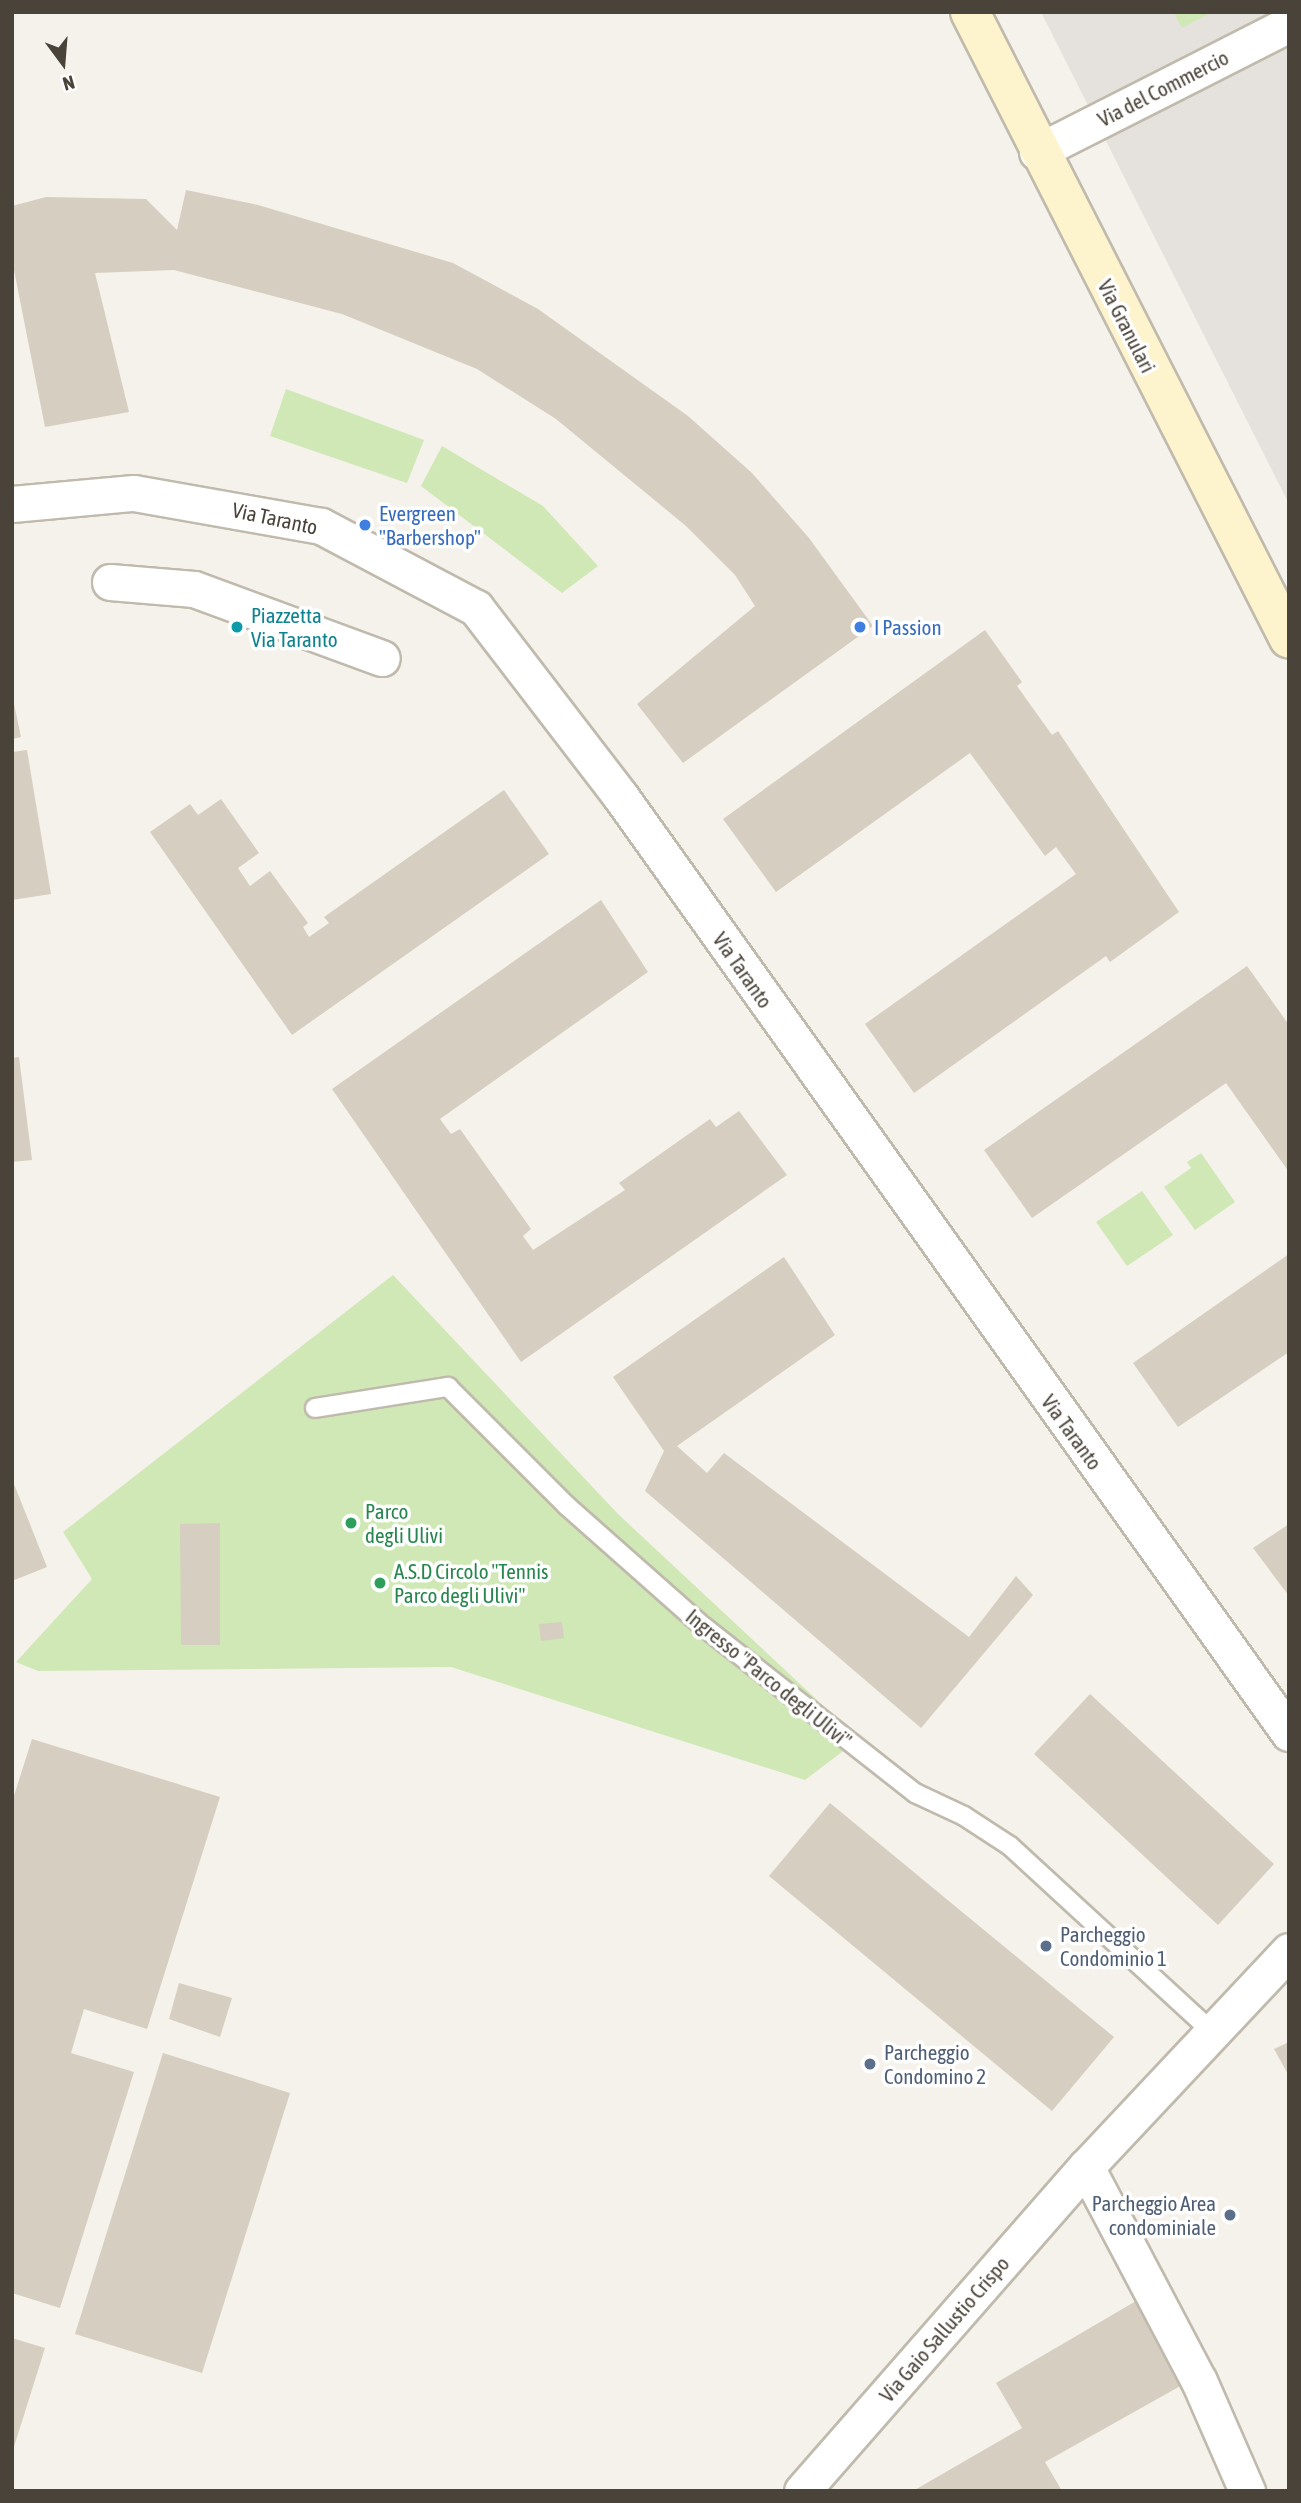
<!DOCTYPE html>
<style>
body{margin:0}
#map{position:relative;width:1301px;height:2503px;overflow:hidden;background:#f5f2eb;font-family:"Asap Condensed",sans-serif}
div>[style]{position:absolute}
.industrial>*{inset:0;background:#e5e1dc}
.green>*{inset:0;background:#cfe8b5}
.building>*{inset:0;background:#d6cec0}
.roads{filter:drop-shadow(2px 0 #c0baad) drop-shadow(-2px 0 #c0baad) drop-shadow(0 2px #c0baad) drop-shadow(0 -2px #c0baad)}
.lane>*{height:18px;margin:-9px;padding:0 9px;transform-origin:9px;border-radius:9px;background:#fff}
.street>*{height:35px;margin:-17.5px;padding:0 17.5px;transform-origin:17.5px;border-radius:17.5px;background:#fff}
.secondary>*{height:38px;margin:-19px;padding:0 19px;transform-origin:19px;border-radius:19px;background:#fdf3cc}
.dots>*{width:19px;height:19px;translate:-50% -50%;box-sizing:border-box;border:4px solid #fff;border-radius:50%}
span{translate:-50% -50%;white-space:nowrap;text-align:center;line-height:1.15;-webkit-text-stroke:7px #fff;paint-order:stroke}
.street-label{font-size:21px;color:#494339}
.shop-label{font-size:21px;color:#366cbe}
.left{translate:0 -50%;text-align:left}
.culture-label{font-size:21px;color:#0d838f}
.leisure-label{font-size:21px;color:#27864d}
.service-label{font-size:21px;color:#4e5e75}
.right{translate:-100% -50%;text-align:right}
.frame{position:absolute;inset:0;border:14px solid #494339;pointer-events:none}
.north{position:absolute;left:28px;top:28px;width:70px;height:70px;-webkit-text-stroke:5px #fff;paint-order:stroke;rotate:164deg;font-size:19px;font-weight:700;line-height:28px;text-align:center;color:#494339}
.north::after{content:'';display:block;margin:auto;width:24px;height:32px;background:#494339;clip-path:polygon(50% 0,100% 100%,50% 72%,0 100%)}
</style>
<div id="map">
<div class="industrial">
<i style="clip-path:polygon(1041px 12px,1289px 12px,1289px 504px)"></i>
</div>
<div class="green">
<i style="clip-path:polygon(1174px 12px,1212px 12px,1182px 28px)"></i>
<i style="clip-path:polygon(286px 389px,424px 440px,407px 483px,270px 436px)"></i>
<i style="clip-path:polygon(442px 446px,543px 506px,598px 566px,562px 593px,421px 486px)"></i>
<i style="clip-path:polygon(1201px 1153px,1235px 1202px,1195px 1230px,1164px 1187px,1191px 1168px,1187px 1162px)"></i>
<i style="clip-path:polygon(1142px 1191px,1173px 1235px,1127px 1266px,1096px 1222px)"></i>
<i style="clip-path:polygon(393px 1275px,618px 1514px,859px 1739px,805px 1780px,451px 1667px,38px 1671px,16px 1662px,92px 1579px,63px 1532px)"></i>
</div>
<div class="building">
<i style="clip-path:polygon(186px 190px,258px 205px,453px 263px,538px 309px,688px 416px,752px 473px,809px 538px,873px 626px,683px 763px,637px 704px,755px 606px,735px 575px,686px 526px,556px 419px,477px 369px,342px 314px,174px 270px,95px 273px,129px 412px,45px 427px,12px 260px,12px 206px,46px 197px,146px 199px,177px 230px)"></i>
<i style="clip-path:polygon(985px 630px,1022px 682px,1017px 686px,1052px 735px,1058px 731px,1179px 912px,1110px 962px,1106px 956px,914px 1093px,865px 1024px,1076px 874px,1056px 847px,1045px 856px,970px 753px,776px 892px,723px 819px)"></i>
<i style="clip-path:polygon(12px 694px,21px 737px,12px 739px)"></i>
<i style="clip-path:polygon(27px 750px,51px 894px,12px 900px,12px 752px)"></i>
<i style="clip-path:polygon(504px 790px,549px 854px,292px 1035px,150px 832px,190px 804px,198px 815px,221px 799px,259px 853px,238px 868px,250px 886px,270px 871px,308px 923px,303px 927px,309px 937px,329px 923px,324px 917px)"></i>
<i style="clip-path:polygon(601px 900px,648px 972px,440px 1119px,451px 1134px,460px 1129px,531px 1229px,523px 1236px,533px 1250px,625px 1190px,619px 1183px,710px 1119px,716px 1127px,739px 1111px,787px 1175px,521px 1362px,332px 1089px)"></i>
<i style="clip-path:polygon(1247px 966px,1289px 1025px,1289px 1172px,1226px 1083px,1032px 1218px,984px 1150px)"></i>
<i style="clip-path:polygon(19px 1057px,32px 1160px,12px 1162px,12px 1058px)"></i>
<i style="clip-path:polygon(1289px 1254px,1289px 1352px,1178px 1427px,1133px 1363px)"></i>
<i style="clip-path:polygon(784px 1257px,835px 1335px,677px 1446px,707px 1473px,724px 1453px,969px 1637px,1016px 1576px,1033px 1595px,921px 1728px,645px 1491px,664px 1451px,613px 1377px)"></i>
<i style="clip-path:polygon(12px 1479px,47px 1567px,12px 1581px)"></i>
<i style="clip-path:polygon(220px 1523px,220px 1645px,181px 1645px,180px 1524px)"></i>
<i style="clip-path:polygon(1289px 1524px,1289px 1596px,1253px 1548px)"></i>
<i style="clip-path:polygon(562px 1622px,564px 1638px,541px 1641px,539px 1624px)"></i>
<i style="clip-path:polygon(1090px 1694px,1274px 1864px,1218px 1925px,1034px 1754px)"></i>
<i style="clip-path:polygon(32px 1739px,220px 1797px,147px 2029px,84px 2009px,71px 2053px,134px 2072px,60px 2308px,12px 2293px,12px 1802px)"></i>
<i style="clip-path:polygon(830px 1803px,1114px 2037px,1052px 2111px,769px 1876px)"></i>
<i style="clip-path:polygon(179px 1983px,232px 1998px,220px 2037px,169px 2019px)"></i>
<i style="clip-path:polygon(1287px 2043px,1289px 2046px,1289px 2076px,1274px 2049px)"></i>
<i style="clip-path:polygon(163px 2053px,290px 2093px,202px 2373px,75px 2334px)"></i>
<i style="clip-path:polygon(1136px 2301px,1184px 2384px,1045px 2462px,1062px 2491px,913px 2491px,1022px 2428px,996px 2383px)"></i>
<i style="clip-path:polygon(12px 2338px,45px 2348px,13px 2450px,12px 2450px)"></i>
</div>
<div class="roads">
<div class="lane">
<i style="left:315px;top:1408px;width:135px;rotate:-9deg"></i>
<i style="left:448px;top:1387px;width:168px;rotate:45deg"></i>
<i style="left:567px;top:1506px;width:183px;rotate:41.5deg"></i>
<i style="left:704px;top:1627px;width:268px;rotate:38.2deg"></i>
<i style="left:915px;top:1793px;width:54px;rotate:25.1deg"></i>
<i style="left:964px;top:1816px;width:55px;rotate:33.1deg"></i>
<i style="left:1010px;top:1846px;width:273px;rotate:42.6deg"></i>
</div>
<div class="street">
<i style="left:1037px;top:152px;width:283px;rotate:-26.9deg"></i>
<i style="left:12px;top:504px;width:122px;rotate:-5.2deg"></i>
<i style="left:134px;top:493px;width:190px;rotate:10deg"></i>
<i style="left:321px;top:526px;width:175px;rotate:27.9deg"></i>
<i style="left:476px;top:608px;width:238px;rotate:52.5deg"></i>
<i style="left:621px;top:797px;width:1150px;rotate:54.49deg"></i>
<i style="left:110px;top:582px;width:84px;rotate:4.8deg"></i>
<i style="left:194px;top:589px;width:200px;rotate:20.2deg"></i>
<i style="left:1086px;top:2167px;width:242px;rotate:62.2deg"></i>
<i style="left:1199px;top:2381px;width:120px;rotate:66.4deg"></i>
<i style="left:802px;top:2491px;width:431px;rotate:-48.8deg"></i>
<i style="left:1086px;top:2167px;width:296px;rotate:-46.8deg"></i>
</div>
<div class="secondary">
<i style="left:970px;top:12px;width:703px;rotate:63.03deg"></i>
</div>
</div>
<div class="dots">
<i style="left:365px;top:525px;background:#3f7fe0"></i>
<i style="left:237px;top:627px;background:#0f9aa8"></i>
<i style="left:860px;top:627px;background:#3f7fe0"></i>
<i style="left:351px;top:1523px;background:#2e9e5b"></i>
<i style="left:380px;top:1583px;background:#2e9e5b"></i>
<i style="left:1046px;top:1946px;background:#5c6f8a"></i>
<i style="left:870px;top:2064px;background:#5c6f8a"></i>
<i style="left:1230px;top:2215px;background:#5c6f8a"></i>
</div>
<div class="street-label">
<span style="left:1163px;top:88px;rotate:-27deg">Via del Commercio</span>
<span style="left:1127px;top:326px;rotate:63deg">Via Granulari</span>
<span style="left:275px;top:518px;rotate:12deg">Via Taranto</span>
<span style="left:743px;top:970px;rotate:55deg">Via Taranto</span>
<span style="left:1072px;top:1432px;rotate:54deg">Via Taranto</span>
<span style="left:769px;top:1678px;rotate:39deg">Ingresso "Parco degli Ulivi"</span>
<span style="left:944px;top:2329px;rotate:-49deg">Via Gaio Sallustio Crispo</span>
</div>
<div class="shop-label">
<span class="left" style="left:379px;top:525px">Evergreen<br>"Barbershop"</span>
<span class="left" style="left:874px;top:627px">I Passion</span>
</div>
<div class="culture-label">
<span class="left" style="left:251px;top:627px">Piazzetta<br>Via Taranto</span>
</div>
<div class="leisure-label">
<span class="left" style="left:365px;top:1523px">Parco<br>degli Ulivi</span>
<span class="left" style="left:394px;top:1583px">A.S.D Circolo "Tennis<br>Parco degli Ulivi"</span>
</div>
<div class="service-label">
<span class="left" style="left:1060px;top:1946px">Parcheggio<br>Condominio 1</span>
<span class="left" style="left:884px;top:2064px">Parcheggio<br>Condomino 2</span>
<span class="right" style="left:1216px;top:2215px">Parcheggio Area<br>condominiale</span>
</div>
<div class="frame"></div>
<div class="north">N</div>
</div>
